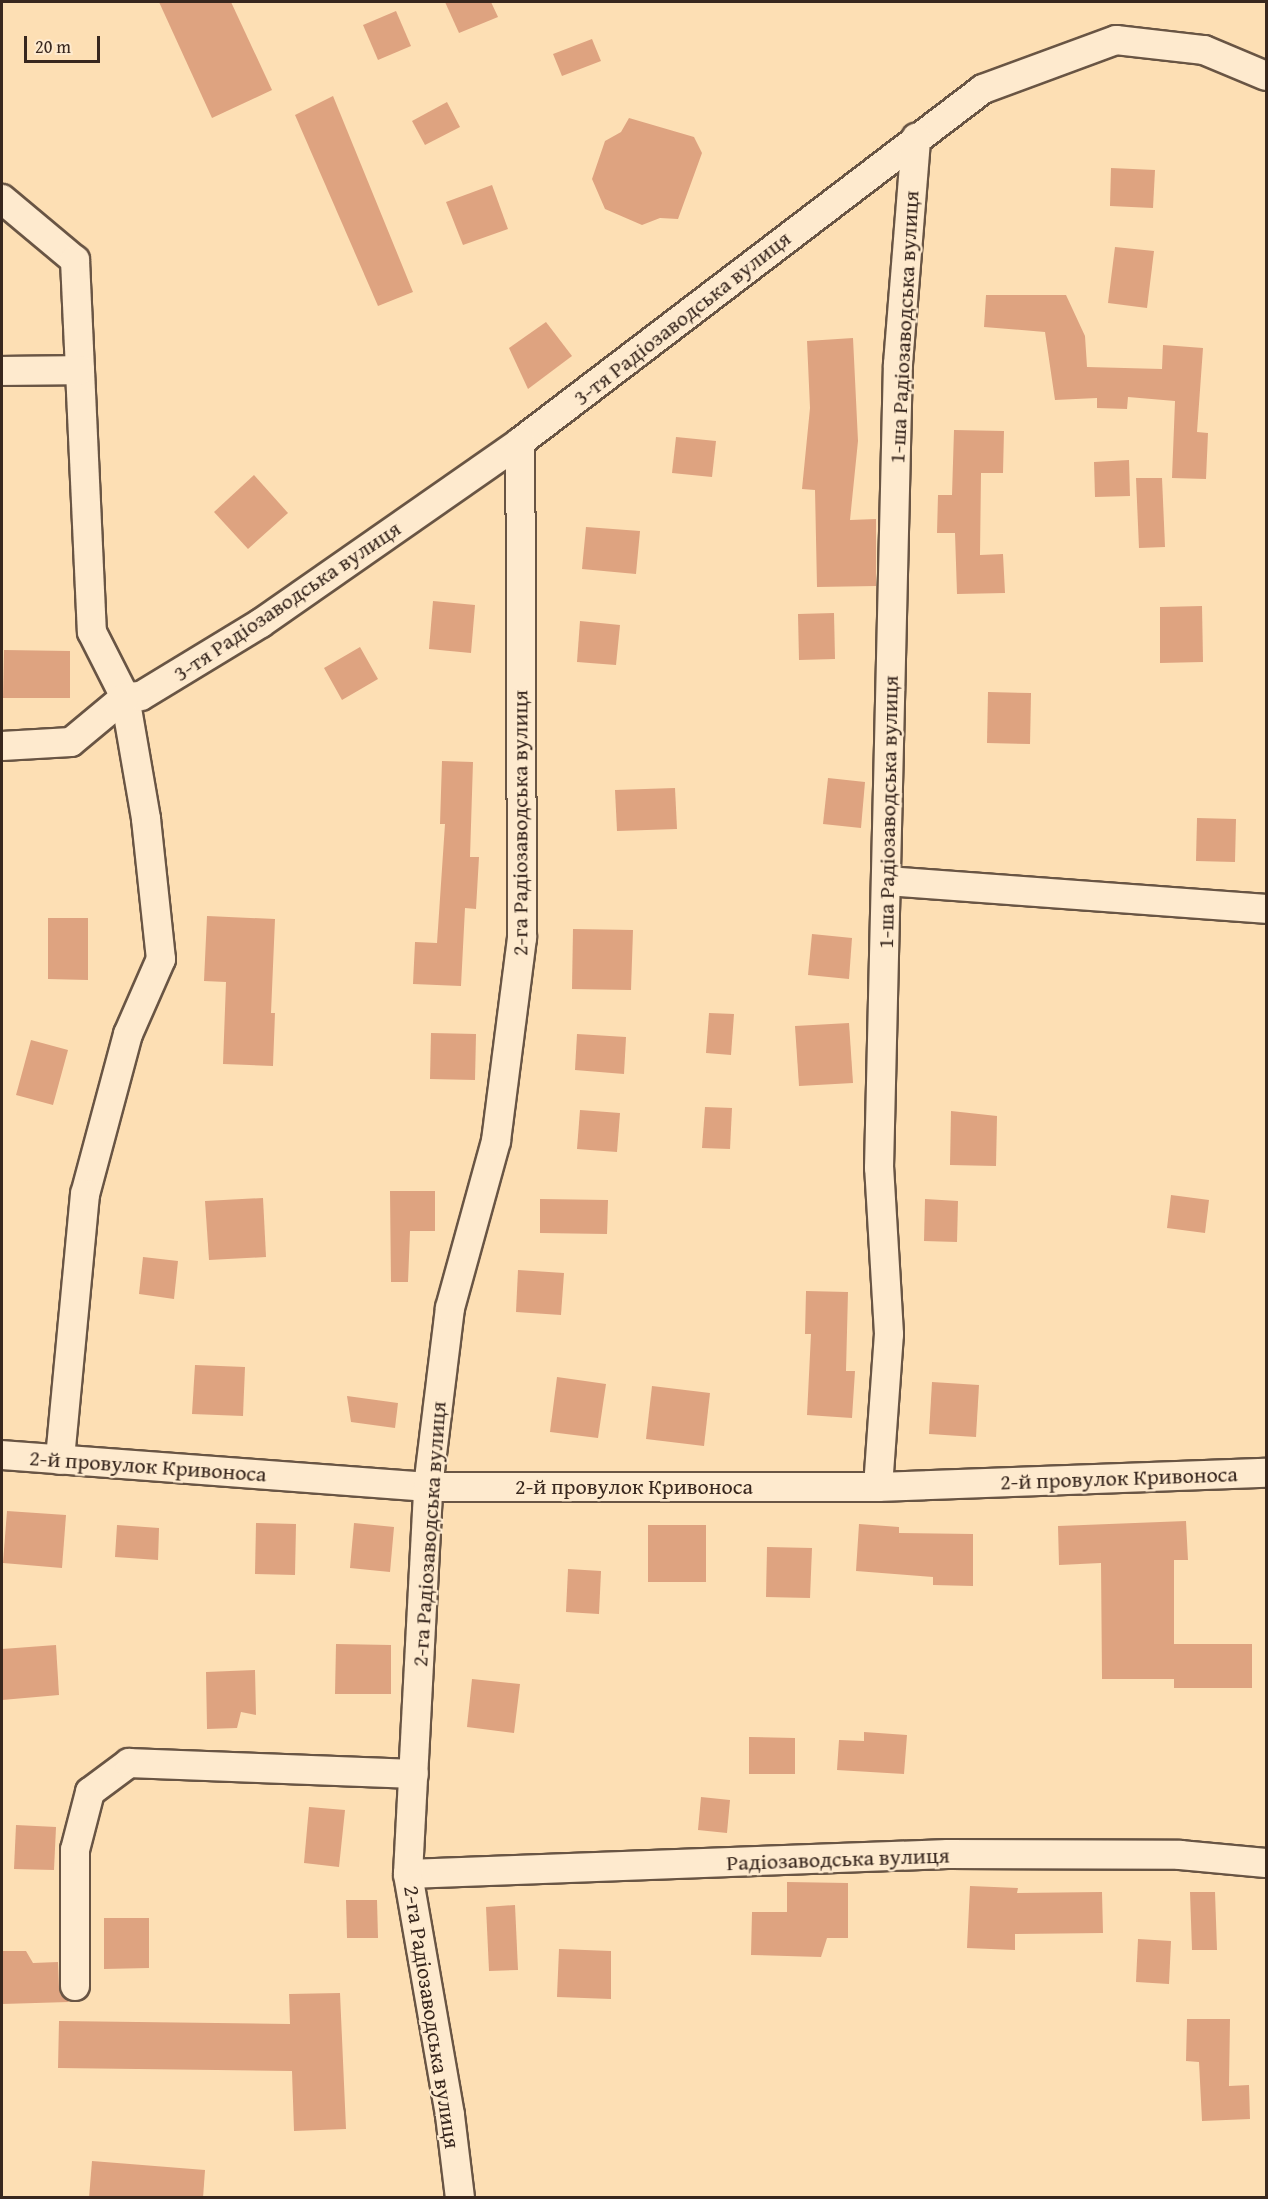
<!DOCTYPE html>
<meta charset="utf-8">
<style>
body{margin:0}
#map{position:relative;width:1268px;height:2199px;overflow:hidden;background:#fddfb4;font-family:"Gentium Book Plus",serif}
div>[style]{position:absolute}
.building>*{inset:0;background:#dea380}
.roads{filter:drop-shadow(2px 0 #695544) drop-shadow(-2px 0 #695544) drop-shadow(0 2px #695544) drop-shadow(0 -2px #695544)}
.minor>*{height:28px;margin:-14px;padding:0 14px;transform-origin:14px;border-radius:14px;background:#feeace}
span{translate:-50% -50%;white-space:nowrap;text-align:center;line-height:1.15;-webkit-text-stroke:4.5px #feeace;paint-order:stroke}
.street-label{font-size:22px;color:#38271e}
.frame{position:absolute;inset:0;border:3px solid #38271e;pointer-events:none}
.scale{position:absolute;left:24px;top:36px;width:76px;height:27px;box-sizing:border-box;border:3px solid #38271e;border-top:0;padding-left:8px;font-size:18px;line-height:21px;white-space:nowrap;color:#38271e;-webkit-text-stroke:4px #feeace;paint-order:stroke}
</style>
<div id="map">
<div class="building">
<i style="clip-path:polygon(159px 2px,231px 2px,272px 90px,212px 118px)"></i>
<i style="clip-path:polygon(445px 2px,491px 2px,498px 17px,459px 33px)"></i>
<i style="clip-path:polygon(396px 11px,411px 46px,378px 60px,363px 25px)"></i>
<i style="clip-path:polygon(592px 39px,601px 61px,562px 76px,553px 54px)"></i>
<i style="clip-path:polygon(333px 96px,413px 292px,378px 306px,295px 115px)"></i>
<i style="clip-path:polygon(447px 102px,460px 127px,425px 145px,412px 121px)"></i>
<i style="clip-path:polygon(629px 118px,694px 137px,702px 153px,678px 219px,660px 218px,642px 225px,605px 209px,592px 179px,605px 141px,621px 132px)"></i>
<i style="clip-path:polygon(1111px 168px,1155px 170px,1153px 208px,1110px 206px)"></i>
<i style="clip-path:polygon(492px 185px,508px 229px,463px 245px,446px 202px)"></i>
<i style="clip-path:polygon(1115px 247px,1154px 251px,1147px 308px,1108px 303px)"></i>
<i style="clip-path:polygon(986px 295px,1066px 295px,1085px 336px,1087px 367px,1162px 369px,1163px 345px,1203px 348px,1197px 432px,1208px 433px,1206px 479px,1172px 478px,1175px 401px,1128px 397px,1127px 409px,1097px 408px,1097px 398px,1055px 400px,1045px 332px,984px 327px)"></i>
<i style="clip-path:polygon(546px 322px,572px 356px,528px 389px,509px 348px)"></i>
<i style="clip-path:polygon(853px 338px,858px 441px,850px 520px,876px 519px,876px 586px,817px 587px,815px 490px,802px 489px,810px 408px,807px 341px)"></i>
<i style="clip-path:polygon(954px 430px,1004px 431px,1003px 473px,981px 473px,980px 555px,1003px 554px,1005px 593px,957px 594px,955px 533px,937px 533px,938px 495px,952px 495px)"></i>
<i style="clip-path:polygon(676px 437px,716px 441px,712px 477px,672px 473px)"></i>
<i style="clip-path:polygon(1129px 460px,1130px 496px,1095px 497px,1094px 462px)"></i>
<i style="clip-path:polygon(254px 475px,288px 513px,248px 549px,214px 512px)"></i>
<i style="clip-path:polygon(1136px 478px,1162px 478px,1165px 547px,1139px 548px)"></i>
<i style="clip-path:polygon(586px 527px,640px 531px,636px 574px,582px 569px)"></i>
<i style="clip-path:polygon(433px 601px,475px 605px,471px 653px,429px 649px)"></i>
<i style="clip-path:polygon(1202px 606px,1203px 662px,1160px 663px,1160px 607px)"></i>
<i style="clip-path:polygon(834px 613px,835px 659px,799px 660px,798px 614px)"></i>
<i style="clip-path:polygon(580px 621px,620px 625px,616px 665px,577px 662px)"></i>
<i style="clip-path:polygon(360px 647px,378px 679px,342px 700px,324px 668px)"></i>
<i style="clip-path:polygon(4px 650px,70px 651px,70px 698px,3px 698px)"></i>
<i style="clip-path:polygon(988px 692px,1031px 693px,1030px 744px,987px 743px)"></i>
<i style="clip-path:polygon(442px 761px,473px 762px,470px 857px,479px 857px,476px 909px,465px 908px,461px 986px,413px 984px,415px 942px,437px 943px,445px 824px,440px 824px)"></i>
<i style="clip-path:polygon(828px 778px,865px 782px,861px 828px,823px 824px)"></i>
<i style="clip-path:polygon(675px 788px,677px 829px,617px 831px,615px 790px)"></i>
<i style="clip-path:polygon(1197px 818px,1236px 819px,1235px 862px,1196px 861px)"></i>
<i style="clip-path:polygon(207px 916px,275px 919px,271px 1013px,275px 1013px,273px 1066px,223px 1064px,226px 982px,204px 981px)"></i>
<i style="clip-path:polygon(48px 918px,88px 918px,88px 980px,48px 979px)"></i>
<i style="clip-path:polygon(573px 929px,633px 930px,631px 990px,572px 989px)"></i>
<i style="clip-path:polygon(812px 934px,852px 938px,849px 979px,808px 975px)"></i>
<i style="clip-path:polygon(709px 1013px,734px 1014px,731px 1055px,706px 1053px)"></i>
<i style="clip-path:polygon(849px 1023px,853px 1083px,799px 1086px,795px 1026px)"></i>
<i style="clip-path:polygon(431px 1033px,476px 1034px,475px 1080px,430px 1079px)"></i>
<i style="clip-path:polygon(577px 1034px,626px 1037px,624px 1074px,575px 1070px)"></i>
<i style="clip-path:polygon(31px 1040px,68px 1050px,53px 1105px,16px 1095px)"></i>
<i style="clip-path:polygon(705px 1107px,732px 1108px,730px 1149px,702px 1148px)"></i>
<i style="clip-path:polygon(580px 1110px,620px 1113px,617px 1152px,577px 1149px)"></i>
<i style="clip-path:polygon(951px 1111px,997px 1116px,996px 1166px,950px 1165px)"></i>
<i style="clip-path:polygon(390px 1191px,435px 1191px,435px 1231px,410px 1231px,408px 1282px,391px 1282px)"></i>
<i style="clip-path:polygon(1171px 1195px,1209px 1200px,1205px 1233px,1167px 1228px)"></i>
<i style="clip-path:polygon(263px 1198px,266px 1257px,209px 1260px,205px 1201px)"></i>
<i style="clip-path:polygon(540px 1199px,608px 1200px,607px 1234px,540px 1233px)"></i>
<i style="clip-path:polygon(925px 1199px,958px 1201px,957px 1242px,924px 1241px)"></i>
<i style="clip-path:polygon(143px 1257px,178px 1261px,174px 1299px,139px 1294px)"></i>
<i style="clip-path:polygon(518px 1270px,564px 1273px,561px 1315px,516px 1312px)"></i>
<i style="clip-path:polygon(806px 1291px,848px 1292px,846px 1371px,855px 1371px,852px 1418px,807px 1415px,811px 1334px,805px 1334px)"></i>
<i style="clip-path:polygon(195px 1365px,245px 1367px,243px 1416px,192px 1414px)"></i>
<i style="clip-path:polygon(557px 1377px,606px 1384px,598px 1438px,550px 1432px)"></i>
<i style="clip-path:polygon(932px 1382px,979px 1385px,976px 1437px,929px 1434px)"></i>
<i style="clip-path:polygon(652px 1386px,710px 1393px,704px 1446px,646px 1439px)"></i>
<i style="clip-path:polygon(347px 1396px,398px 1403px,395px 1428px,351px 1422px)"></i>
<i style="clip-path:polygon(7px 1511px,66px 1515px,62px 1568px,3px 1563px)"></i>
<i style="clip-path:polygon(1186px 1521px,1188px 1560px,1174px 1560px,1174px 1644px,1252px 1644px,1252px 1688px,1174px 1688px,1174px 1679px,1102px 1679px,1101px 1563px,1059px 1565px,1058px 1526px)"></i>
<i style="clip-path:polygon(256px 1523px,296px 1524px,295px 1575px,255px 1574px)"></i>
<i style="clip-path:polygon(354px 1523px,394px 1527px,390px 1572px,350px 1568px)"></i>
<i style="clip-path:polygon(859px 1524px,899px 1527px,899px 1533px,973px 1534px,973px 1586px,933px 1585px,933px 1577px,856px 1571px)"></i>
<i style="clip-path:polygon(117px 1525px,159px 1528px,158px 1560px,115px 1557px)"></i>
<i style="clip-path:polygon(648px 1525px,706px 1525px,706px 1582px,648px 1582px)"></i>
<i style="clip-path:polygon(767px 1547px,812px 1548px,810px 1598px,766px 1597px)"></i>
<i style="clip-path:polygon(568px 1569px,601px 1571px,599px 1614px,566px 1612px)"></i>
<i style="clip-path:polygon(336px 1644px,391px 1645px,391px 1694px,335px 1694px)"></i>
<i style="clip-path:polygon(56px 1645px,59px 1695px,2px 1700px,2px 1649px)"></i>
<i style="clip-path:polygon(255px 1670px,256px 1715px,241px 1712px,237px 1728px,207px 1729px,206px 1672px)"></i>
<i style="clip-path:polygon(472px 1679px,520px 1684px,514px 1733px,467px 1727px)"></i>
<i style="clip-path:polygon(864px 1732px,907px 1735px,904px 1774px,837px 1770px,839px 1740px,864px 1741px)"></i>
<i style="clip-path:polygon(749px 1737px,795px 1738px,795px 1774px,749px 1774px)"></i>
<i style="clip-path:polygon(701px 1797px,730px 1800px,727px 1833px,698px 1830px)"></i>
<i style="clip-path:polygon(309px 1807px,345px 1810px,339px 1867px,304px 1863px)"></i>
<i style="clip-path:polygon(16px 1825px,56px 1827px,54px 1870px,14px 1869px)"></i>
<i style="clip-path:polygon(787px 1882px,848px 1883px,848px 1938px,827px 1938px,821px 1957px,751px 1955px,752px 1912px,787px 1912px)"></i>
<i style="clip-path:polygon(970px 1886px,1018px 1888px,1017px 1893px,1102px 1892px,1103px 1933px,1015px 1934px,1015px 1950px,967px 1948px)"></i>
<i style="clip-path:polygon(1190px 1892px,1215px 1892px,1217px 1950px,1192px 1950px)"></i>
<i style="clip-path:polygon(346px 1900px,377px 1900px,378px 1938px,347px 1938px)"></i>
<i style="clip-path:polygon(515px 1905px,518px 1970px,489px 1971px,486px 1907px)"></i>
<i style="clip-path:polygon(104px 1918px,149px 1918px,149px 1968px,104px 1969px)"></i>
<i style="clip-path:polygon(1138px 1939px,1171px 1941px,1169px 1984px,1136px 1982px)"></i>
<i style="clip-path:polygon(559px 1949px,611px 1951px,611px 1999px,557px 1997px)"></i>
<i style="clip-path:polygon(2px 1951px,26px 1951px,33px 1963px,58px 1962px,59px 1987px,61px 1995px,69px 2002px,2px 2004px)"></i>
<i style="clip-path:polygon(340px 1993px,346px 2129px,294px 2131px,292px 2071px,58px 2068px,59px 2021px,290px 2024px,289px 1994px)"></i>
<i style="clip-path:polygon(1187px 2019px,1230px 2019px,1229px 2086px,1249px 2085px,1250px 2119px,1202px 2121px,1199px 2062px,1186px 2061px)"></i>
<i style="clip-path:polygon(92px 2161px,205px 2170px,203px 2198px,89px 2198px)"></i>
</div>
<div class="roads">
<div class="minor">
<i style="left:2px;top:199px;width:95px;rotate:39.9deg"></i>
<i style="left:75px;top:260px;width:372px;rotate:87.4deg"></i>
<i style="left:92px;top:632px;width:73px;rotate:63.1deg"></i>
<i style="left:125px;top:697px;width:124px;rotate:80.2deg"></i>
<i style="left:146px;top:819px;width:141px;rotate:83.9deg"></i>
<i style="left:161px;top:959px;width:82px;rotate:113.7deg"></i>
<i style="left:128px;top:1034px;width:166px;rotate:105deg"></i>
<i style="left:85px;top:1194px;width:267px;rotate:95.4deg"></i>
<i style="left:2px;top:371px;width:78px;rotate:-0.7deg"></i>
<i style="left:125px;top:697px;width:16px;rotate:-4deg"></i>
<i style="left:141px;top:696px;width:140px;rotate:-31.3deg"></i>
<i style="left:261px;top:623px;width:316px;rotate:-34.9deg"></i>
<i style="left:520px;top:442px;width:582px;rotate:-37.32deg"></i>
<i style="left:983px;top:89px;width:142px;rotate:-20.2deg"></i>
<i style="left:1116px;top:40px;width:89px;rotate:6.5deg"></i>
<i style="left:1204px;top:50px;width:67px;rotate:22.8deg"></i>
<i style="left:2px;top:746px;width:69px;rotate:-3.3deg"></i>
<i style="left:71px;top:742px;width:70px;rotate:-39.8deg"></i>
<i style="left:887px;top:881px;width:380px;rotate:4.2deg"></i>
<i style="left:2px;top:1455px;width:427px;rotate:4.3deg"></i>
<i style="left:428px;top:1487px;width:450px"></i>
<i style="left:878px;top:1487px;width:388px;rotate:-2.1deg"></i>
<i style="left:878px;top:1487px;width:153px;rotate:-85.9deg"></i>
<i style="left:889px;top:1334px;width:166px;rotate:-93.4deg"></i>
<i style="left:879px;top:1168px;width:804px;rotate:-88.65deg"></i>
<i style="left:898px;top:364px;width:227px;rotate:-85.4deg"></i>
<i style="left:408px;top:1874px;width:540px;rotate:-2.12deg"></i>
<i style="left:948px;top:1854px;width:232px;rotate:0.2deg"></i>
<i style="left:1180px;top:1855px;width:86px;rotate:5.3deg"></i>
<i style="left:75px;top:1986px;width:136px;rotate:-90deg"></i>
<i style="left:75px;top:1850px;width:60px;rotate:-75.5deg"></i>
<i style="left:90px;top:1792px;width:49px;rotate:-36.6deg"></i>
<i style="left:129px;top:1763px;width:285px;rotate:2.2deg"></i>
<i style="left:460px;top:2198px;width:84px;rotate:-96.9deg"></i>
<i style="left:450px;top:2115px;width:245px;rotate:-99.9deg"></i>
<i style="left:408px;top:1874px;width:388px;rotate:-87deg"></i>
<i style="left:428px;top:1487px;width:180px;rotate:-83deg"></i>
<i style="left:450px;top:1308px;width:173px;rotate:-74.6deg"></i>
<i style="left:496px;top:1141px;width:205px;rotate:-82.7deg"></i>
<i style="left:522px;top:938px;width:496px;rotate:-90.2deg"></i>
</div>
</div>
<div class="street-label">
<span style="left:682px;top:318px;rotate:-38deg">3-тя Радіозаводська вулиця</span>
<span style="left:904px;top:327px;rotate:-87deg">1-ша Радіозаводська вулиця</span>
<span style="left:287px;top:601px;rotate:-34deg">3-тя Радіозаводська вулиця</span>
<span style="left:888px;top:812px;rotate:-89deg">1-ша Радіозаводська вулиця</span>
<span style="left:520px;top:823px;rotate:-90deg">2-га Радіозаводська вулиця</span>
<span style="left:148px;top:1466px;rotate:4deg">2-й провулок Кривоноса</span>
<span style="left:1119px;top:1478px;rotate:-2deg">2-й провулок Кривоноса</span>
<span style="left:634px;top:1487px">2-й провулок Кривоноса</span>
<span style="left:429px;top:1534px;rotate:-86deg">2-га Радіозаводська вулиця</span>
<span style="left:838px;top:1859px;rotate:-2deg">Радіозаводська вулиця</span>
<span style="left:432px;top:2017px;rotate:81deg">2-га Радіозаводська вулиця</span>
</div>
<div class="frame"></div>
<div class="scale">20 m</div>
</div>
